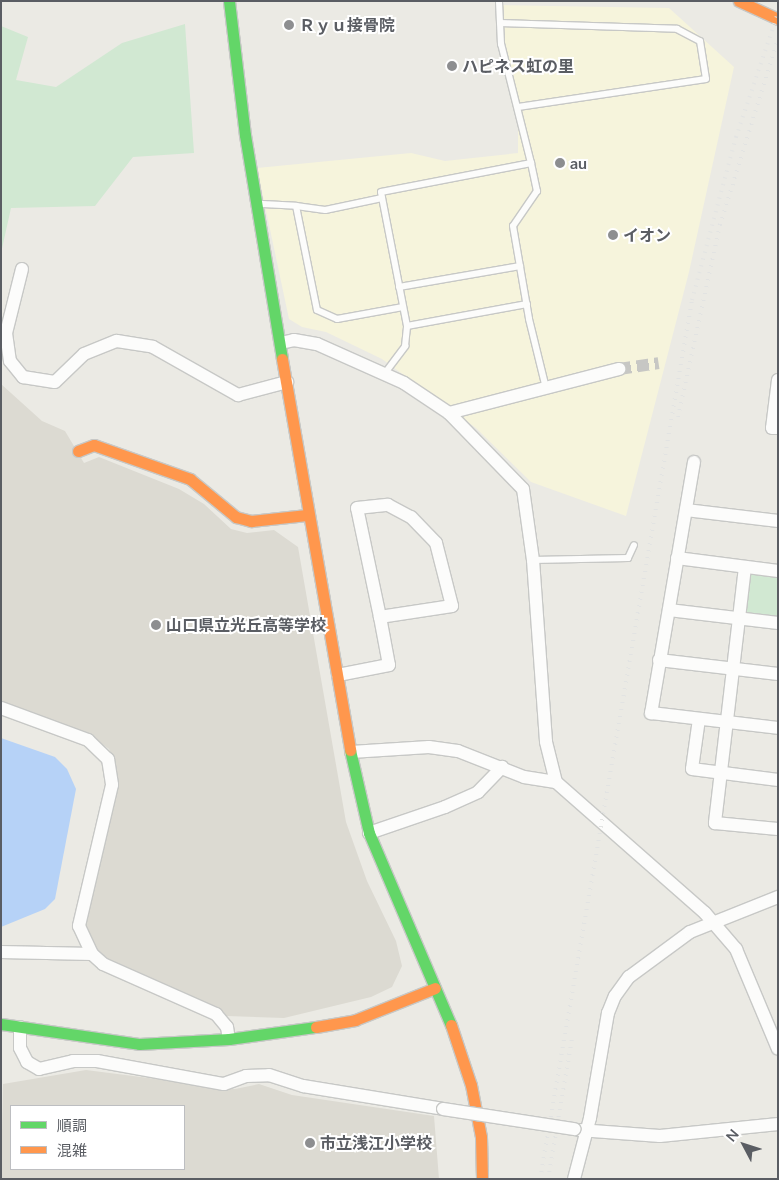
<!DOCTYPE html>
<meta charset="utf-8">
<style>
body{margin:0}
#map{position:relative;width:779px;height:1180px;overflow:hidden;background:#ebeae4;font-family:Lato,"Noto Sans JP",sans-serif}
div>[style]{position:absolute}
.commercial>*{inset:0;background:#f6f4dc}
.education>*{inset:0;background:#dcdad2}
.green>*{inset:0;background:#d1e8d2}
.water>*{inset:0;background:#b6d2f7}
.street-tunnel>*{height:12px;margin-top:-6px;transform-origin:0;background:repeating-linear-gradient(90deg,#c7c7c4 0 12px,transparent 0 18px)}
.roads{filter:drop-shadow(1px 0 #c7c8c6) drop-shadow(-1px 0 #c7c8c6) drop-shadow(0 1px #c7c8c6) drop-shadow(0 -1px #c7c8c6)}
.lane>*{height:6px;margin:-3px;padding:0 3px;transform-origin:3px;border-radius:3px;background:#fcfcfb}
.street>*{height:12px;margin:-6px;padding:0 6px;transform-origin:6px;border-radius:6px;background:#fcfcfb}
.fast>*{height:11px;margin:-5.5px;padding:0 5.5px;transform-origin:5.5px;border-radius:5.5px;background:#63d668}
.slow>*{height:11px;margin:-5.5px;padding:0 5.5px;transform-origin:5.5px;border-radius:5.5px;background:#ff974d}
.rail>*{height:4px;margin-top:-2px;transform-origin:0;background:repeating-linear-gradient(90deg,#e2e3e2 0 1px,transparent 0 7px)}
.bridges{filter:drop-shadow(1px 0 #c7c8c6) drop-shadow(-1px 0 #c7c8c6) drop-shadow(0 1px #c7c8c6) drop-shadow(0 -1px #c7c8c6)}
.street-bridge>*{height:12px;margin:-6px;padding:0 6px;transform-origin:6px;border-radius:6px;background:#fcfcfb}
.dots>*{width:14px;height:14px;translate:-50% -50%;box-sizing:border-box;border:2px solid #fff;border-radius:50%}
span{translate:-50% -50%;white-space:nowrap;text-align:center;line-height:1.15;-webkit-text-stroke:4px #fff;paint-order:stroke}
.poi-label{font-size:16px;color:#5a5d63;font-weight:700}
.left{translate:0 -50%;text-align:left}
.frame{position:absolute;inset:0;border:2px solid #5a5d63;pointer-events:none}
.legend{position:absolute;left:10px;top:1105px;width:175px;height:65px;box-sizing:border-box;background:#fff;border:1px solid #bdbec1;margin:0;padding:6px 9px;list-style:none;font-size:15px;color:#5a5d63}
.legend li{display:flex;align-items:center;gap:10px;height:25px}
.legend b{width:25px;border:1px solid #bdbec1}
.north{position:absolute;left:719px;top:1120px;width:50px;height:50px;-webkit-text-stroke:4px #fff;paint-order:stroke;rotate:310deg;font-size:14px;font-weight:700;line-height:20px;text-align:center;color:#5a5d63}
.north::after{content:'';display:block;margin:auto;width:18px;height:22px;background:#5a5d63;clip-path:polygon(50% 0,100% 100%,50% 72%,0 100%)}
</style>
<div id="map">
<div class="commercial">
<i style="clip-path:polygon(499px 5px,669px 8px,734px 67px,689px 272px,626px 516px,531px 482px,476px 428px,382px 359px,326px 332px,302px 327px,289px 319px,257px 168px,411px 153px,445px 161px,518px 153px,518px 107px,501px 44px)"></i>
</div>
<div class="education">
<i style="clip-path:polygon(1px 384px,42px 421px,65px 431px,84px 463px,99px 457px,179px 489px,204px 504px,231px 529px,247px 533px,274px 530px,298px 547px,346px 822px,367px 881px,396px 941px,402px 966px,392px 987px,371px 997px,284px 1018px,227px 1016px,100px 957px,84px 932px,116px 782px,116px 765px,109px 749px,89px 734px,1px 703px)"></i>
<i style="clip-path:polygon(evenodd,86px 1070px,235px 1089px,259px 1084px,292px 1095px,434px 1116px,439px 1179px,1px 1179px,3px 1084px,86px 1070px,11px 1106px,184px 1106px,184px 1169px,11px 1169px,11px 1106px)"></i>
</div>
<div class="green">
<i style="clip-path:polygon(185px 24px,194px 153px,133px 157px,95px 206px,11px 208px,1px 253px,1px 26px,28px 37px,16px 80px,56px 87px,122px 43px)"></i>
<i style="clip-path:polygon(748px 571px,778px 575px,778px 617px,743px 613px)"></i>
</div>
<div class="water">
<i style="clip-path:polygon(1px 738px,55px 757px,67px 769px,76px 789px,55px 899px,45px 909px,1px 927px)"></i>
</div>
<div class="street-tunnel">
<i style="left:619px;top:369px;width:40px;rotate:-8.5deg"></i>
</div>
<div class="roads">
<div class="lane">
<i style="left:500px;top:23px;width:177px;rotate:1.9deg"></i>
<i style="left:677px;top:29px;width:26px;rotate:28deg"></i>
<i style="left:700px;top:41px;width:38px;rotate:81deg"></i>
<i style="left:706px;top:79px;width:190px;rotate:171.5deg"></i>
<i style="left:531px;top:163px;width:29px;rotate:78deg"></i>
<i style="left:537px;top:191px;width:42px;rotate:124.4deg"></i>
<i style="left:513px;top:226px;width:94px;rotate:80.2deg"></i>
<i style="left:529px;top:319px;width:71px;rotate:76.2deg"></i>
<i style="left:382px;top:198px;width:58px;rotate:168.1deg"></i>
<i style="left:325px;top:210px;width:29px;rotate:-172deg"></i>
<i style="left:296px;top:206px;width:106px;rotate:78.6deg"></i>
<i style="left:317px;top:310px;width:22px;rotate:24deg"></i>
<i style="left:337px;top:319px;width:67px;rotate:-10.3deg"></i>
<i style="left:263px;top:204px;width:33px;rotate:3deg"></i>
<i style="left:399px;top:287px;width:123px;rotate:-9.8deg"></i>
<i style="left:407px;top:326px;width:122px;rotate:-10.4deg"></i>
<i style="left:385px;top:373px;width:34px;rotate:-53deg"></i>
<i style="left:405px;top:346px;width:20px;rotate:-84deg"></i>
<i style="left:407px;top:326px;width:136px;rotate:-101deg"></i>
<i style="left:381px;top:192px;width:153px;rotate:-10.9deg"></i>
<i style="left:531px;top:163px;width:123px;rotate:-104.1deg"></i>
<i style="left:501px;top:44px;width:43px;rotate:-92.7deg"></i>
<i style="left:533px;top:560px;width:95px;rotate:-1.2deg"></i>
<i style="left:628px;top:558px;width:14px;rotate:-65deg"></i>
</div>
<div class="street">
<i style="left:22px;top:269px;width:66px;rotate:104deg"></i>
<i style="left:6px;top:333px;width:28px;rotate:82deg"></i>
<i style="left:10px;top:361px;width:21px;rotate:51deg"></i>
<i style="left:23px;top:377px;width:32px;rotate:9deg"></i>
<i style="left:55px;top:382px;width:40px;rotate:-44deg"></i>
<i style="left:84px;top:354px;width:35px;rotate:-22deg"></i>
<i style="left:117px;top:341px;width:36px;rotate:9deg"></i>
<i style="left:153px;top:347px;width:98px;rotate:29.5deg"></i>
<i style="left:238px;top:395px;width:51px;rotate:-14.9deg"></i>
<i style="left:281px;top:343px;width:13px;rotate:-13deg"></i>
<i style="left:294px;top:340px;width:23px;rotate:10deg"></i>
<i style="left:317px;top:344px;width:95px;rotate:24.1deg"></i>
<i style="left:404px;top:383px;width:54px;rotate:33.7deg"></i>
<i style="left:449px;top:413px;width:106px;rotate:45.8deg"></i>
<i style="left:523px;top:489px;width:72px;rotate:82deg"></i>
<i style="left:533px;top:560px;width:182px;rotate:85.9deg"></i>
<i style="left:546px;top:742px;width:41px;rotate:76deg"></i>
<i style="left:556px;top:782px;width:198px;rotate:41.3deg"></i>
<i style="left:705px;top:913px;width:48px;rotate:49.3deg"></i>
<i style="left:736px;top:949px;width:108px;rotate:67.2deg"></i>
<i style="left:778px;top:380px;width:48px;rotate:97.1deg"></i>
<i style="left:772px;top:428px;width:6px"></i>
<i style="left:449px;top:413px;width:176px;rotate:-14.5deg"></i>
<i style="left:694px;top:462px;width:255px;rotate:99.7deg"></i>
<i style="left:651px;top:713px;width:128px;rotate:6.7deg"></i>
<i style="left:388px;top:505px;width:26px;rotate:28deg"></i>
<i style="left:411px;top:517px;width:36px;rotate:46deg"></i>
<i style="left:436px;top:543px;width:65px;rotate:75.7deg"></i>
<i style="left:452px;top:606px;width:73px;rotate:171.3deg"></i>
<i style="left:380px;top:617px;width:111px;rotate:-101.9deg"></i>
<i style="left:357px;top:508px;width:31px;rotate:-6deg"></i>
<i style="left:686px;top:510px;width:93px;rotate:6.8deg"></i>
<i style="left:677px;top:558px;width:102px;rotate:7.3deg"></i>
<i style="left:745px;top:567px;width:258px;rotate:96.7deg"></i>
<i style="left:715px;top:823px;width:63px;rotate:5.4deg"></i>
<i style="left:669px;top:610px;width:110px;rotate:6.8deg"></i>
<i style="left:659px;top:660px;width:120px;rotate:6.7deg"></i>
<i style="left:338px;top:675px;width:52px;rotate:-11.1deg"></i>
<i style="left:389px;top:665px;width:49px;rotate:-100.6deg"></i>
<i style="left:1px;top:708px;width:93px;rotate:20.2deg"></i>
<i style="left:88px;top:740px;width:28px;rotate:44deg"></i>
<i style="left:108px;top:759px;width:26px;rotate:81deg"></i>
<i style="left:112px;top:785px;width:145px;rotate:103.2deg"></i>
<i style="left:79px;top:926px;width:31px;rotate:65deg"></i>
<i style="left:92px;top:954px;width:15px;rotate:42deg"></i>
<i style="left:103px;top:964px;width:124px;rotate:23.9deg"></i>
<i style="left:216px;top:1014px;width:17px;rotate:50deg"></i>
<i style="left:227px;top:1027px;width:12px;rotate:81deg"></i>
<i style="left:699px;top:719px;width:50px;rotate:98deg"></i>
<i style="left:692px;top:769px;width:87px;rotate:7.3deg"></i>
<i style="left:351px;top:752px;width:78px;rotate:-3.7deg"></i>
<i style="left:429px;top:747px;width:29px;rotate:8deg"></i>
<i style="left:458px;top:751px;width:71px;rotate:21.5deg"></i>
<i style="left:524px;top:777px;width:32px;rotate:9deg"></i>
<i style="left:369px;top:833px;width:80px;rotate:-18.9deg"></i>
<i style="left:445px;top:807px;width:36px;rotate:-24deg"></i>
<i style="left:478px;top:792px;width:35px;rotate:-46deg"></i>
<i style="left:1px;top:952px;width:91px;rotate:1.3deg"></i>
<i style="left:20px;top:1027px;width:21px;rotate:90deg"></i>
<i style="left:20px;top:1048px;width:16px;rotate:63deg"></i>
<i style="left:27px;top:1062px;width:14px;rotate:30deg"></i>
<i style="left:39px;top:1069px;width:35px;rotate:-13deg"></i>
<i style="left:73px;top:1061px;width:24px"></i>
<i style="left:97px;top:1061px;width:129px;rotate:10.3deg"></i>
<i style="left:224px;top:1084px;width:23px;rotate:-20deg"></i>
<i style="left:246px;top:1076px;width:23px;rotate:-2deg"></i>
<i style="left:269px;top:1075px;width:36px;rotate:18deg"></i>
<i style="left:303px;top:1086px;width:142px;rotate:9.3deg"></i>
<i style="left:579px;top:1130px;width:81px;rotate:4.2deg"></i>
<i style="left:660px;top:1136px;width:119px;rotate:-5.8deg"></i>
<i style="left:574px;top:1179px;width:63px;rotate:-75.3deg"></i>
<i style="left:590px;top:1118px;width:107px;rotate:-80.3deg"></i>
<i style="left:608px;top:1013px;width:18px;rotate:-68deg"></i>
<i style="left:615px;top:996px;width:24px;rotate:-54deg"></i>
<i style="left:629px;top:977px;width:76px;rotate:-36.4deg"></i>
<i style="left:690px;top:932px;width:95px;rotate:-21.7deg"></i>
</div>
<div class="fast">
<i style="left:229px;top:1px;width:135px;rotate:83.2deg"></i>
<i style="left:245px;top:135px;width:227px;rotate:80.6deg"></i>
<i style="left:350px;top:750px;width:85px;rotate:77.1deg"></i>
<i style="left:369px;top:833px;width:209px;rotate:66.9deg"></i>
<i style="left:1px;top:1024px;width:139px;rotate:8.2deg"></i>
<i style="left:139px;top:1044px;width:90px;rotate:-3.2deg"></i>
<i style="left:229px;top:1039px;width:88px;rotate:-7.9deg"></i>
</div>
<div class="slow">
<i style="left:739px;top:1px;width:43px;rotate:24.8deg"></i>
<i style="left:282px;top:359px;width:397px;rotate:80.1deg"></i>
<i style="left:78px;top:451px;width:17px;rotate:-21deg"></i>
<i style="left:94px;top:445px;width:102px;rotate:19.5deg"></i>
<i style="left:190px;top:479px;width:60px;rotate:39.6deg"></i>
<i style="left:236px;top:517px;width:16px;rotate:15deg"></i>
<i style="left:251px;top:521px;width:56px;rotate:-6.1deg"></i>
<i style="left:451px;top:1025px;width:63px;rotate:71.6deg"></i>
<i style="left:471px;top:1085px;width:53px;rotate:79.1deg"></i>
<i style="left:481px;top:1137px;width:42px;rotate:88.6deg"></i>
<i style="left:316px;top:1027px;width:40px;rotate:-10deg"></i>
<i style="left:355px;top:1020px;width:86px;rotate:-21.8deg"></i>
</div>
</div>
<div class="rail">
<i style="left:678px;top:417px;width:197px;rotate:-77.7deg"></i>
<i style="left:720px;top:225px;width:195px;rotate:-72.7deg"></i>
<i style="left:540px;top:1179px;width:892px;rotate:-80.19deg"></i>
<i style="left:692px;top:300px;width:169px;rotate:-74.9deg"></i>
<i style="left:736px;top:137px;width:131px;rotate:-71.3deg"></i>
<i style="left:548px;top:1179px;width:143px;rotate:-80.3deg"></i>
</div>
<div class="bridges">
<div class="street-bridge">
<i style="left:443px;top:1109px;width:133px;rotate:8.7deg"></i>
</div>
</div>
<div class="dots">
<i style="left:289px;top:25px;background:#8d8e90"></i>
<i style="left:452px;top:66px;background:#8d8e90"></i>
<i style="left:560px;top:163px;background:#8d8e90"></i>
<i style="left:613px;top:235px;background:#8d8e90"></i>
<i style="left:156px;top:625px;background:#8d8e90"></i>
<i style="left:310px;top:1143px;background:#8d8e90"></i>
</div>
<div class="poi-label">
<span class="left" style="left:299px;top:25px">Ｒｙｕ接骨院</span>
<span class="left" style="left:462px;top:66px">ハピネス虹の里</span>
<span class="left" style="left:570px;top:163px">au</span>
<span class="left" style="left:623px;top:235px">イオン</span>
<span class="left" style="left:166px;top:625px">山口県立光丘高等学校</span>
<span class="left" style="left:320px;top:1143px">市立浅江小学校</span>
</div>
<div class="frame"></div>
<ul class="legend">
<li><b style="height:6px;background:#63d668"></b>順調</li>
<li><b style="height:6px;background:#ff974d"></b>混雑</li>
</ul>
<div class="north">N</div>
</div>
